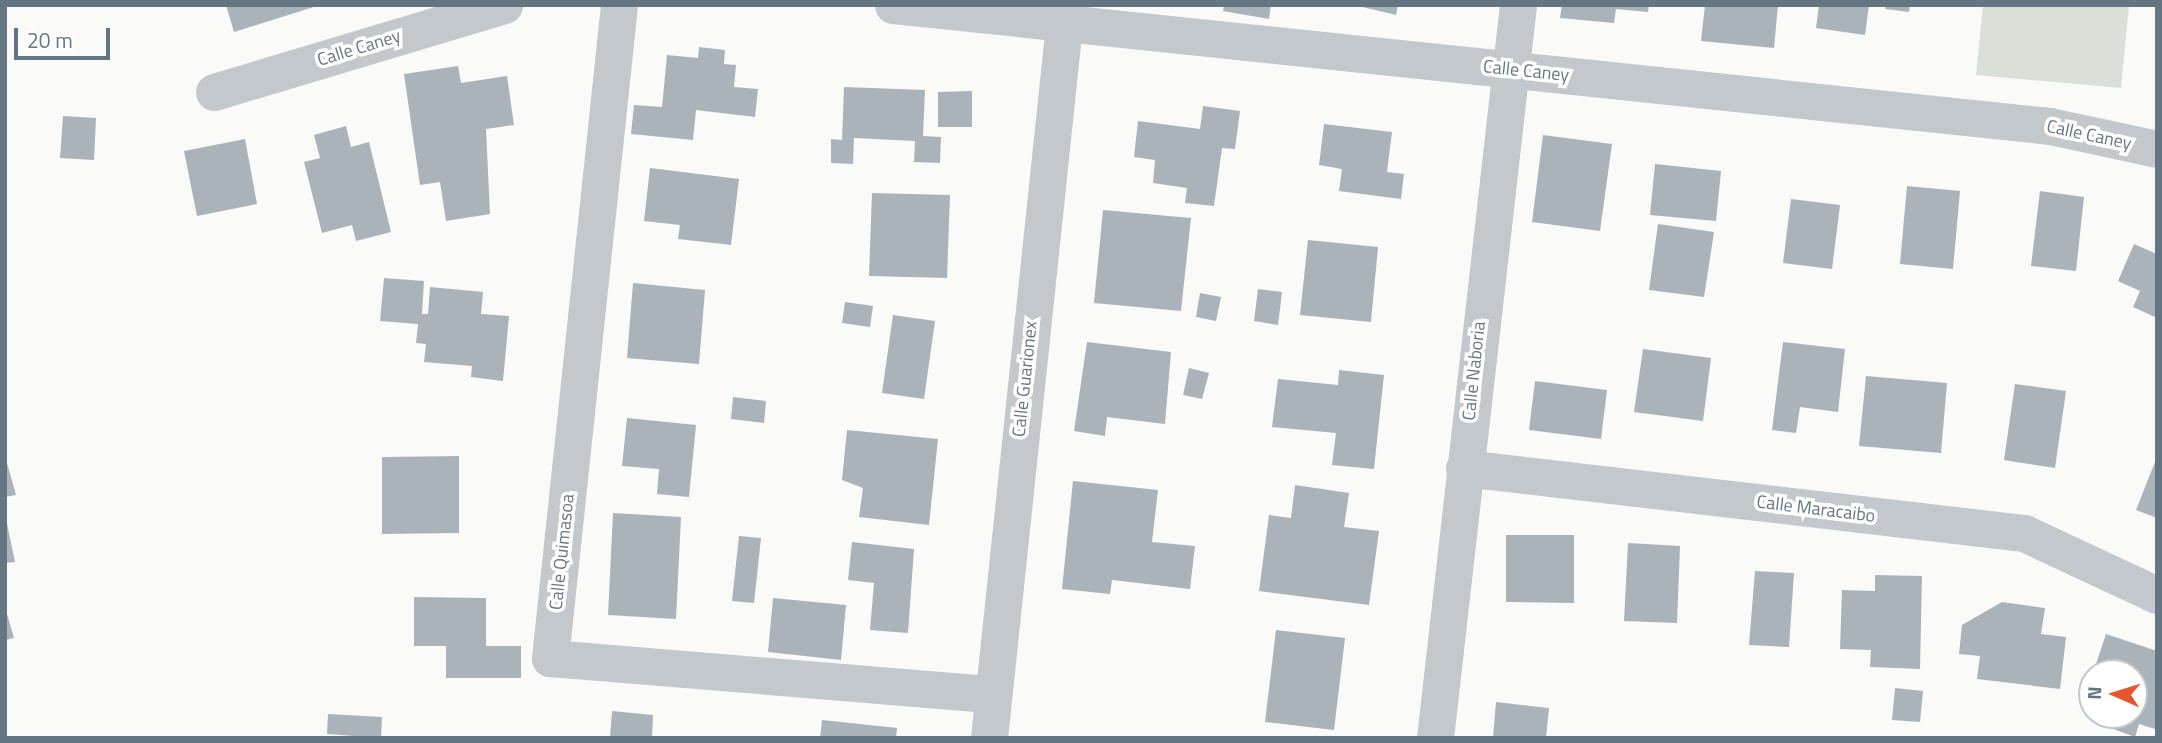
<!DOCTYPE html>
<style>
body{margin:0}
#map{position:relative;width:2162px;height:743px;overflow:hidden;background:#fafaf8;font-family:"Titillium Web",sans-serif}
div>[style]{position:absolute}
.green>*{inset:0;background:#dadfd7}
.building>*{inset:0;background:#aab3b9}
.minor>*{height:37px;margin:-18.5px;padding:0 18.5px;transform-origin:18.5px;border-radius:18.5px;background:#c3c8cc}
span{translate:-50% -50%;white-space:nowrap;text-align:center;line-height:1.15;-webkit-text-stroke:7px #fff;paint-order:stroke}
.street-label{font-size:18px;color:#657683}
.frame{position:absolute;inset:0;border:7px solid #657683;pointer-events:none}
.north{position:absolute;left:2078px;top:659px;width:70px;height:70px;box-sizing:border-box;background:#fff;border:2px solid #c1c8cd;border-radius:50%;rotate:273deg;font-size:19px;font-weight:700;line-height:28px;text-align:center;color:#657683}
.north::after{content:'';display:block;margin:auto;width:24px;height:32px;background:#e4572e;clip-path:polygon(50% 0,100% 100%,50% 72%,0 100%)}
.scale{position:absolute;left:14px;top:28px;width:96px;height:32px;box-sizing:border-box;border:4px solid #657683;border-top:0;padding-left:9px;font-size:21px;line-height:24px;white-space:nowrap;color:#657683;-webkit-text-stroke:5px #fff;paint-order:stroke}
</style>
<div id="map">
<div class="green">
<i style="clip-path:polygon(1983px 5px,2129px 5px,2121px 88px,1976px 75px)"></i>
</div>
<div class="building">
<i style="clip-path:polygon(226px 5px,317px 5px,317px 6px,234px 32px)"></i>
<i style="clip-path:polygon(1224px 5px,1271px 5px,1269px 19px,1223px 11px)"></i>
<i style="clip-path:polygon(1354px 5px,1398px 5px,1396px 15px)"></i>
<i style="clip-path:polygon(1562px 5px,1649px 5px,1648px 12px,1616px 9px,1614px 23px,1560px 18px)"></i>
<i style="clip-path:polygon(1705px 5px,1778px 5px,1774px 48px,1701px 41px)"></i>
<i style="clip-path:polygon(1819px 5px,1869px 5px,1865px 35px,1816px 28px)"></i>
<i style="clip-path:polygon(1886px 5px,1910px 5px,1909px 12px,1885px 9px)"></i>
<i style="clip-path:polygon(699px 47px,725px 50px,724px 64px,736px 65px,734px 87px,758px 89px,755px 117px,696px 110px,693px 140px,631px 134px,634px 105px,662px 107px,667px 55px,698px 58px)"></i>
<i style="clip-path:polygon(458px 66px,461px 83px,507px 76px,514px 125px,486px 129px,490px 214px,446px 221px,440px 182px,420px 185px,404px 74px)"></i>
<i style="clip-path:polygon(844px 87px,925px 90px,923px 136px,941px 137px,940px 163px,914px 162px,915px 141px,854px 138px,853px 164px,831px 163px,831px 139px,842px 140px)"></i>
<i style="clip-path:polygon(972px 91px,972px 127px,938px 127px,938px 92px)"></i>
<i style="clip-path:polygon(1203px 106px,1240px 111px,1235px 149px,1222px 148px,1214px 206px,1185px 203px,1187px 188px,1153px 183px,1155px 160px,1134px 157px,1138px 121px,1200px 129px)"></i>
<i style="clip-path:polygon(63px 116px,96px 118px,94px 160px,60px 158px)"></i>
<i style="clip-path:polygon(1324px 124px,1392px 132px,1387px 172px,1404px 174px,1401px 199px,1339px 191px,1342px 169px,1319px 165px)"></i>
<i style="clip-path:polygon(346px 126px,351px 147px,369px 142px,391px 232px,356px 241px,352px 225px,322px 233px,304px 162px,320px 158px,314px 135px)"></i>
<i style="clip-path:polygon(1543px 135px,1612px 144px,1600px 231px,1532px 222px)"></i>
<i style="clip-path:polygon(245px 139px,257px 204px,197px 216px,184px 151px)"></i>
<i style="clip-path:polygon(1655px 164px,1721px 171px,1716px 221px,1650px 215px)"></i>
<i style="clip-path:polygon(650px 168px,739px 179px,731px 245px,678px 239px,680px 225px,644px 221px)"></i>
<i style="clip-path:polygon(1907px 186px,1960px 191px,1953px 269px,1900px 264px)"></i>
<i style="clip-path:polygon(2040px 191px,2084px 197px,2076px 271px,2031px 266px)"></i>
<i style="clip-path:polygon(872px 193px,950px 195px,947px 278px,869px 276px)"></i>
<i style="clip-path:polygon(1791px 199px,1840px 205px,1832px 269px,1783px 263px)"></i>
<i style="clip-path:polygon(1103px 210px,1191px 218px,1181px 311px,1094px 303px)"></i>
<i style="clip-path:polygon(1658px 224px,1714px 232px,1704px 297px,1649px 290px)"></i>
<i style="clip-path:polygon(1308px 240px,1378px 247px,1371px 322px,1300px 315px)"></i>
<i style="clip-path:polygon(2134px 244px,2157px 254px,2157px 318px,2133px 307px,2140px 291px,2118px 281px)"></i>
<i style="clip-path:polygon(384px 278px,424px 281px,422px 314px,428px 314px,430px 287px,483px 292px,481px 314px,509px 316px,503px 381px,471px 377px,472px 366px,424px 362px,426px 344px,416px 343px,418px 324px,380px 321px)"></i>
<i style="clip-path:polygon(633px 283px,705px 290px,699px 364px,627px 358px)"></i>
<i style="clip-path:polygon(1258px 289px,1282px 292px,1278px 325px,1254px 321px)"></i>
<i style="clip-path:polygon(1200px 293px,1221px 297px,1216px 321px,1196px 317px)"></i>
<i style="clip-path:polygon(845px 302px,873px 306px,870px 327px,842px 323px)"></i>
<i style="clip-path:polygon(893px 315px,935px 321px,924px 399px,882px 393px)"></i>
<i style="clip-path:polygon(1087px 342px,1171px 352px,1165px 424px,1107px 417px,1105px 436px,1074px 431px)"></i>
<i style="clip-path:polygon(1783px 342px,1845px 349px,1838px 412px,1800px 407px,1796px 433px,1772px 430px)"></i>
<i style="clip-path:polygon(1643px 349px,1711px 358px,1703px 421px,1634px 412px)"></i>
<i style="clip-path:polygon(1189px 368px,1209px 373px,1202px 399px,1183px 395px)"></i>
<i style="clip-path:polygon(1339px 370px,1384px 375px,1374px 469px,1332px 465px,1336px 433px,1272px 427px,1278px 379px,1338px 385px)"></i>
<i style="clip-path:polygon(1866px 376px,1947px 383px,1941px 453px,1859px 446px)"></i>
<i style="clip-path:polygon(1535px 381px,1607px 390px,1601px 439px,1529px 430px)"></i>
<i style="clip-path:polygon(2015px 384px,2066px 391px,2055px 468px,2004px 460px)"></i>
<i style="clip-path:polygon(733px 397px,766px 401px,764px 423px,731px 419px)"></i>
<i style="clip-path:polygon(627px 418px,696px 425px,689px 497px,657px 494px,659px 469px,622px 466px)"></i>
<i style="clip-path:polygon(847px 430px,938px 439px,929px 525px,859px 517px,863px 488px,842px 480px)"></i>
<i style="clip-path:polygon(5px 456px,16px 495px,5px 497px)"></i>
<i style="clip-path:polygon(459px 456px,459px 533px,382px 534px,382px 457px)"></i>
<i style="clip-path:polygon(2157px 457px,2157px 518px,2136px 510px)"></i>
<i style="clip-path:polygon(1073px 481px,1158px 490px,1152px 542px,1195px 546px,1190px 589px,1112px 580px,1110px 594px,1062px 589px)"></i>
<i style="clip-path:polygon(1295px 485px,1349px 493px,1344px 527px,1379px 531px,1369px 605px,1259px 591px,1269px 515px,1291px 518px)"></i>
<i style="clip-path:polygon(613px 513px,681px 517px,676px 619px,608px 615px)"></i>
<i style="clip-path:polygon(5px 514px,15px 562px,5px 563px)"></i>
<i style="clip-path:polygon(1506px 535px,1574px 535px,1574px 603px,1506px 602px)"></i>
<i style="clip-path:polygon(739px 536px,761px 538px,754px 603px,732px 601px)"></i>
<i style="clip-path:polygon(852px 542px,914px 549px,908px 633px,870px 630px,874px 583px,848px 580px)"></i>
<i style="clip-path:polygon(1628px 543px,1680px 546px,1677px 623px,1624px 621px)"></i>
<i style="clip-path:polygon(1755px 571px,1794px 573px,1789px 647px,1749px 645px)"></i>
<i style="clip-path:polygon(1875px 575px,1922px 576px,1920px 669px,1870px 667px,1871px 650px,1840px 649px,1842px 590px,1875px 591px)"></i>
<i style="clip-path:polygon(414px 597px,486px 598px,486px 646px,521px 646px,521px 678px,446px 678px,446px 646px,414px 646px)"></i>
<i style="clip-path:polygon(773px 598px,846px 605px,841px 660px,768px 652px)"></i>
<i style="clip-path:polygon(2002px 602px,2045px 608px,2041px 634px,2066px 637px,2060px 689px,1977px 679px,1980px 656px,1959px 654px,1962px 625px)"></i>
<i style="clip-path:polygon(5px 607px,14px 638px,5px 640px)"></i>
<i style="clip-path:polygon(1276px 630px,1345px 638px,1334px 730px,1265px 722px)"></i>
<i style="clip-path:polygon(2106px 634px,2157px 651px,2155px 729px,2139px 724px,2135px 737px,2108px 727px,2111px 715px,2134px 715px,2134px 673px,2093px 673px)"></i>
<i style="clip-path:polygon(1895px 688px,1923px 691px,1920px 722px,1892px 720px)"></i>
<i style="clip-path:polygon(1496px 702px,1549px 708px,1546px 738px,1493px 738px)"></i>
<i style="clip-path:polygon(612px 711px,653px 715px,652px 738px,610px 738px)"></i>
<i style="clip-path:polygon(328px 714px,382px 717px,381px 738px,327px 734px)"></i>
<i style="clip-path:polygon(822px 720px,897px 728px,896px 738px,820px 738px)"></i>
</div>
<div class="minor">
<i style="left:619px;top:5px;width:657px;rotate:96.03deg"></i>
<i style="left:550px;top:658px;width:443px;rotate:4.7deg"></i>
<i style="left:893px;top:5px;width:1163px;rotate:5.97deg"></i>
<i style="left:2050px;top:126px;width:109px;rotate:12.1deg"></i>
<i style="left:214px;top:92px;width:303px;rotate:-16.7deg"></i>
<i style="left:1464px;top:468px;width:564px;rotate:6.62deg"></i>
<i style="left:2024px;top:533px;width:147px;rotate:25deg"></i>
<i style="left:989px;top:738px;width:737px;rotate:-84deg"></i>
<i style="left:1435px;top:738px;width:738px;rotate:-83.54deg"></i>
</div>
<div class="street-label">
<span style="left:359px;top:48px;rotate:-17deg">Calle Caney</span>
<span style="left:1526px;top:71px;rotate:6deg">Calle Caney</span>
<span style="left:2089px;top:135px;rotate:12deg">Calle Caney</span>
<span style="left:1474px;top:371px;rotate:-84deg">Calle Naboria</span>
<span style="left:1025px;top:379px;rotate:-84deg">Calle Guarionex</span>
<span style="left:1816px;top:509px;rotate:7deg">Calle Maracaibo</span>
<span style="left:562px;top:552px;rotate:-84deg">Calle Quimasoa</span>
</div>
<div class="frame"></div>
<div class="north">N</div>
<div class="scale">20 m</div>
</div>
